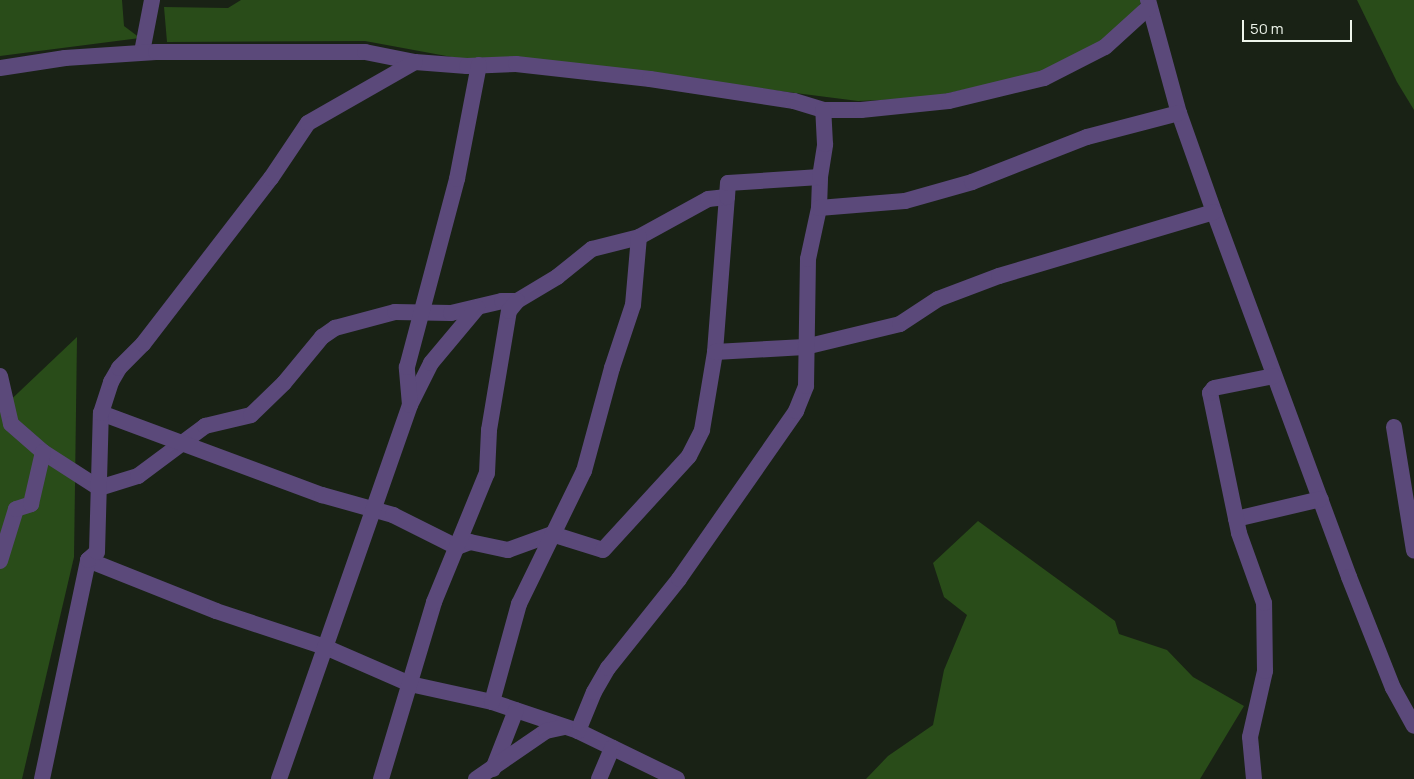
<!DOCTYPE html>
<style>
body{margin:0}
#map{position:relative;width:1414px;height:779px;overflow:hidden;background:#192215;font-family:Manrope,sans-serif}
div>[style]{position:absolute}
.green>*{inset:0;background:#294c19}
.street>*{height:16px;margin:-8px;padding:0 8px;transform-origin:8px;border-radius:8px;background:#5b497a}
span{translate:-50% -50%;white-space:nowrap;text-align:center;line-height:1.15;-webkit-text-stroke:4px #192215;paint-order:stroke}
.scale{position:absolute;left:1242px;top:20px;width:110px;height:22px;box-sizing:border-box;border:2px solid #eef5eb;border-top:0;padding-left:6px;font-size:15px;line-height:18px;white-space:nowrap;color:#eef5eb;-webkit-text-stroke:4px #192215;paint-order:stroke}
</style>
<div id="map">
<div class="green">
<i style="clip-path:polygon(0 0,122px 0,124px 26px,140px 38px,0 56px)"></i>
<i style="clip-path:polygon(241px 0,1142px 0,1138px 8px,1103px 42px,1042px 72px,927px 98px,858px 101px,600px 68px,468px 60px,365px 41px,167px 42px,164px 7px,228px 8px)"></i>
<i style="clip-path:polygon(1357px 0,1414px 0,1414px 110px,1397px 82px)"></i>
<i style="clip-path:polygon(77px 337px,74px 557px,22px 779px,0 779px,0 410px)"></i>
<i style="clip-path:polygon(978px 521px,1115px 621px,1119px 634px,1167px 650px,1193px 677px,1244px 706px,1200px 779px,866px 779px,888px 756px,933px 725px,944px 670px,967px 615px,944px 597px,933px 563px)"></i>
</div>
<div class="street">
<i style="left:1148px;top:0;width:117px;rotate:74.7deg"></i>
<i style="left:1179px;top:113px;width:105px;rotate:70.5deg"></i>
<i style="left:1214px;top:212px;width:389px;rotate:69.7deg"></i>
<i style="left:1349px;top:577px;width:119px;rotate:68.4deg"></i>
<i style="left:1393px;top:688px;width:43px;rotate:61.1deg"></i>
<i style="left:142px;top:52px;width:53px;rotate:-79.1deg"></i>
<i style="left:0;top:68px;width:66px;rotate:-8.7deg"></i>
<i style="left:65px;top:58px;width:91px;rotate:-3.8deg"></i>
<i style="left:156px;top:52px;width:209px"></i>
<i style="left:365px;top:52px;width:51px;rotate:11.3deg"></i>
<i style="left:415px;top:62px;width:52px;rotate:4.4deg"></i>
<i style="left:467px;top:66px;width:49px;rotate:-2.3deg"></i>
<i style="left:516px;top:64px;width:135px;rotate:6.4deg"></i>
<i style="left:650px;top:79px;width:146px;rotate:8.7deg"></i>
<i style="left:794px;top:101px;width:30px;rotate:17deg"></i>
<i style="left:823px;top:110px;width:38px"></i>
<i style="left:861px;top:110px;width:88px;rotate:-5.8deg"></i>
<i style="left:949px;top:101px;width:98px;rotate:-13.6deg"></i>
<i style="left:1044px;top:78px;width:68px;rotate:-26.9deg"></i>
<i style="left:1105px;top:47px;width:59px;rotate:-42.3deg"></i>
<i style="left:819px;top:208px;width:31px;rotate:-88deg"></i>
<i style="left:715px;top:352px;width:155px;rotate:-85.6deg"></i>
<i style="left:0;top:376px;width:49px;rotate:77.1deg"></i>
<i style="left:11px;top:424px;width:43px;rotate:41.2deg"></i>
<i style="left:43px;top:452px;width:67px;rotate:32.7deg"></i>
<i style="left:99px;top:488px;width:41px;rotate:-17.1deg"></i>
<i style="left:138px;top:476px;width:84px;rotate:-36.7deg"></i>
<i style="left:205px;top:426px;width:47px;rotate:-13.4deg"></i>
<i style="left:251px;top:415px;width:46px;rotate:-44.1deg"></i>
<i style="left:284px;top:383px;width:60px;rotate:-50.4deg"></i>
<i style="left:322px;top:337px;width:16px;rotate:-35deg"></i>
<i style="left:335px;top:328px;width:62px;rotate:-14.9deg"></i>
<i style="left:395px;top:312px;width:56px;rotate:1deg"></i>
<i style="left:451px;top:313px;width:52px;rotate:-13.2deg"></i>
<i style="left:502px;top:301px;width:15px"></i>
<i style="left:517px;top:301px;width:47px;rotate:-31deg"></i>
<i style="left:557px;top:277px;width:45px;rotate:-38.7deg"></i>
<i style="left:592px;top:249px;width:49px;rotate:-14.3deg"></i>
<i style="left:639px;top:237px;width:79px;rotate:-28.8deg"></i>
<i style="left:708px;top:199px;width:19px;rotate:-6deg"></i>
<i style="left:727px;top:197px;width:14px;rotate:-86deg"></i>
<i style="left:728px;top:183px;width:92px;rotate:-3.7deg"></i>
<i style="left:820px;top:177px;width:33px;rotate:-81deg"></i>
<i style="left:825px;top:144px;width:34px;rotate:-93deg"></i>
<i style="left:410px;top:405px;width:47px;rotate:-63.4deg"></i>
<i style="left:431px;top:363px;width:72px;rotate:-50.1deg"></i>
<i style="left:101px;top:413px;width:236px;rotate:20.4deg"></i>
<i style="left:322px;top:495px;width:74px;rotate:15.7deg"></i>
<i style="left:393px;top:515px;width:72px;rotate:26.6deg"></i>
<i style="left:457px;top:547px;width:14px;rotate:-21deg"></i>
<i style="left:470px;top:542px;width:39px;rotate:12deg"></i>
<i style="left:508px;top:550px;width:47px;rotate:-20deg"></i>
<i style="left:552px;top:534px;width:53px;rotate:17.4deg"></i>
<i style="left:603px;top:550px;width:127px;rotate:-47.5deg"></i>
<i style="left:689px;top:456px;width:29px;rotate:-63deg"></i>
<i style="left:702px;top:430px;width:79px;rotate:-80.5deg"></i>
<i style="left:715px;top:352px;width:90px;rotate:-3.2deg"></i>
<i style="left:805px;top:347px;width:98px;rotate:-13.6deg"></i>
<i style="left:900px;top:324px;width:45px;rotate:-33.3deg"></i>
<i style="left:938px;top:299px;width:65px;rotate:-20.7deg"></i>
<i style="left:999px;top:276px;width:224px;rotate:-16.6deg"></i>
<i style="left:1394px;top:427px;width:125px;rotate:80.8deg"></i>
<i style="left:1236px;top:519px;width:87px;rotate:-13.2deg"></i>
<i style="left:88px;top:560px;width:138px;rotate:21.7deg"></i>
<i style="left:216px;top:611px;width:115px;rotate:18.3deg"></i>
<i style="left:325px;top:647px;width:93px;rotate:23.5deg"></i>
<i style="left:410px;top:684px;width:84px;rotate:12.4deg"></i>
<i style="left:492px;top:702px;width:91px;rotate:18.6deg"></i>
<i style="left:578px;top:731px;width:110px;rotate:25.9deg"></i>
<i style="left:0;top:561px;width:54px;rotate:-72.9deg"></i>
<i style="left:16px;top:509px;width:16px;rotate:-18deg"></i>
<i style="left:31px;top:504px;width:53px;rotate:-77deg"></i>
<i style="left:492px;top:702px;width:102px;rotate:-74.6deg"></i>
<i style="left:519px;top:604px;width:148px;rotate:-64deg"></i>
<i style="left:584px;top:471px;width:107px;rotate:-74.8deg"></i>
<i style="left:612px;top:368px;width:66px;rotate:-71.6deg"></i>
<i style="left:633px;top:305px;width:68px;rotate:-85deg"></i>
<i style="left:578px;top:731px;width:42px;rotate:-67.7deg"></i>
<i style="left:594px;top:692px;width:28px;rotate:-60deg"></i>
<i style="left:608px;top:668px;width:114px;rotate:-51.4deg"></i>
<i style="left:679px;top:579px;width:205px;rotate:-55.1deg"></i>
<i style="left:796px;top:411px;width:27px;rotate:-68deg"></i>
<i style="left:806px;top:386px;width:127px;rotate:-89.1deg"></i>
<i style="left:808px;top:259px;width:52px;rotate:-77.8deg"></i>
<i style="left:819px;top:208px;width:86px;rotate:-4.7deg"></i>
<i style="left:905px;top:201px;width:70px;rotate:-15.8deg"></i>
<i style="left:972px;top:182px;width:123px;rotate:-21.4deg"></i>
<i style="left:1087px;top:137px;width:95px;rotate:-14.6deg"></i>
<i style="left:493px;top:769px;width:63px;rotate:-68.7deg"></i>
<i style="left:42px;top:779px;width:224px;rotate:-78.1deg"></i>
<i style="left:88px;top:560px;width:12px;rotate:-42deg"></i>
<i style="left:97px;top:552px;width:139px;rotate:-88.4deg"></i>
<i style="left:101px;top:413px;width:33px;rotate:-72deg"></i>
<i style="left:111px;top:382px;width:16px;rotate:-60deg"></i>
<i style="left:119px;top:368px;width:34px;rotate:-45deg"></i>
<i style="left:143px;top:344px;width:210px;rotate:-52.4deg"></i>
<i style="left:271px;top:178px;width:66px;rotate:-56.1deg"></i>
<i style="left:308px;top:123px;width:123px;rotate:-29.7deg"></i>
<i style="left:279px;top:779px;width:396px;rotate:-70.7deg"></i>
<i style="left:410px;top:405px;width:38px;rotate:-95deg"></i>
<i style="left:407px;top:367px;width:195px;rotate:-75.1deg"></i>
<i style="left:457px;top:179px;width:116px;rotate:-79.1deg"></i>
<i style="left:381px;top:779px;width:185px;rotate:-73.3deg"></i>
<i style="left:434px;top:602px;width:139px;rotate:-67.7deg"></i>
<i style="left:487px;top:473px;width:43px;rotate:-87.3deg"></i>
<i style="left:489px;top:430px;width:121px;rotate:-80.5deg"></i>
<i style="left:509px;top:311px;width:13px;rotate:-51deg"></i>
<i style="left:476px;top:779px;width:85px;rotate:-34.4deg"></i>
<i style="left:546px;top:731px;width:19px;rotate:-12deg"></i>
<i style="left:599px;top:779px;width:34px;rotate:-67deg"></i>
<i style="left:1254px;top:779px;width:42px;rotate:-95.4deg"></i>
<i style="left:1250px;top:737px;width:68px;rotate:-77.2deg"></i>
<i style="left:1265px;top:671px;width:68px;rotate:-90.8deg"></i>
<i style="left:1264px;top:603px;width:74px;rotate:-109.7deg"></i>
<i style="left:1239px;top:533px;width:143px;rotate:-101.7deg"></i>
<i style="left:1210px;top:393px;width:6px;rotate:-51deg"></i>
<i style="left:1214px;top:388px;width:61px;rotate:-11.3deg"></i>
</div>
<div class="scale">50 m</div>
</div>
